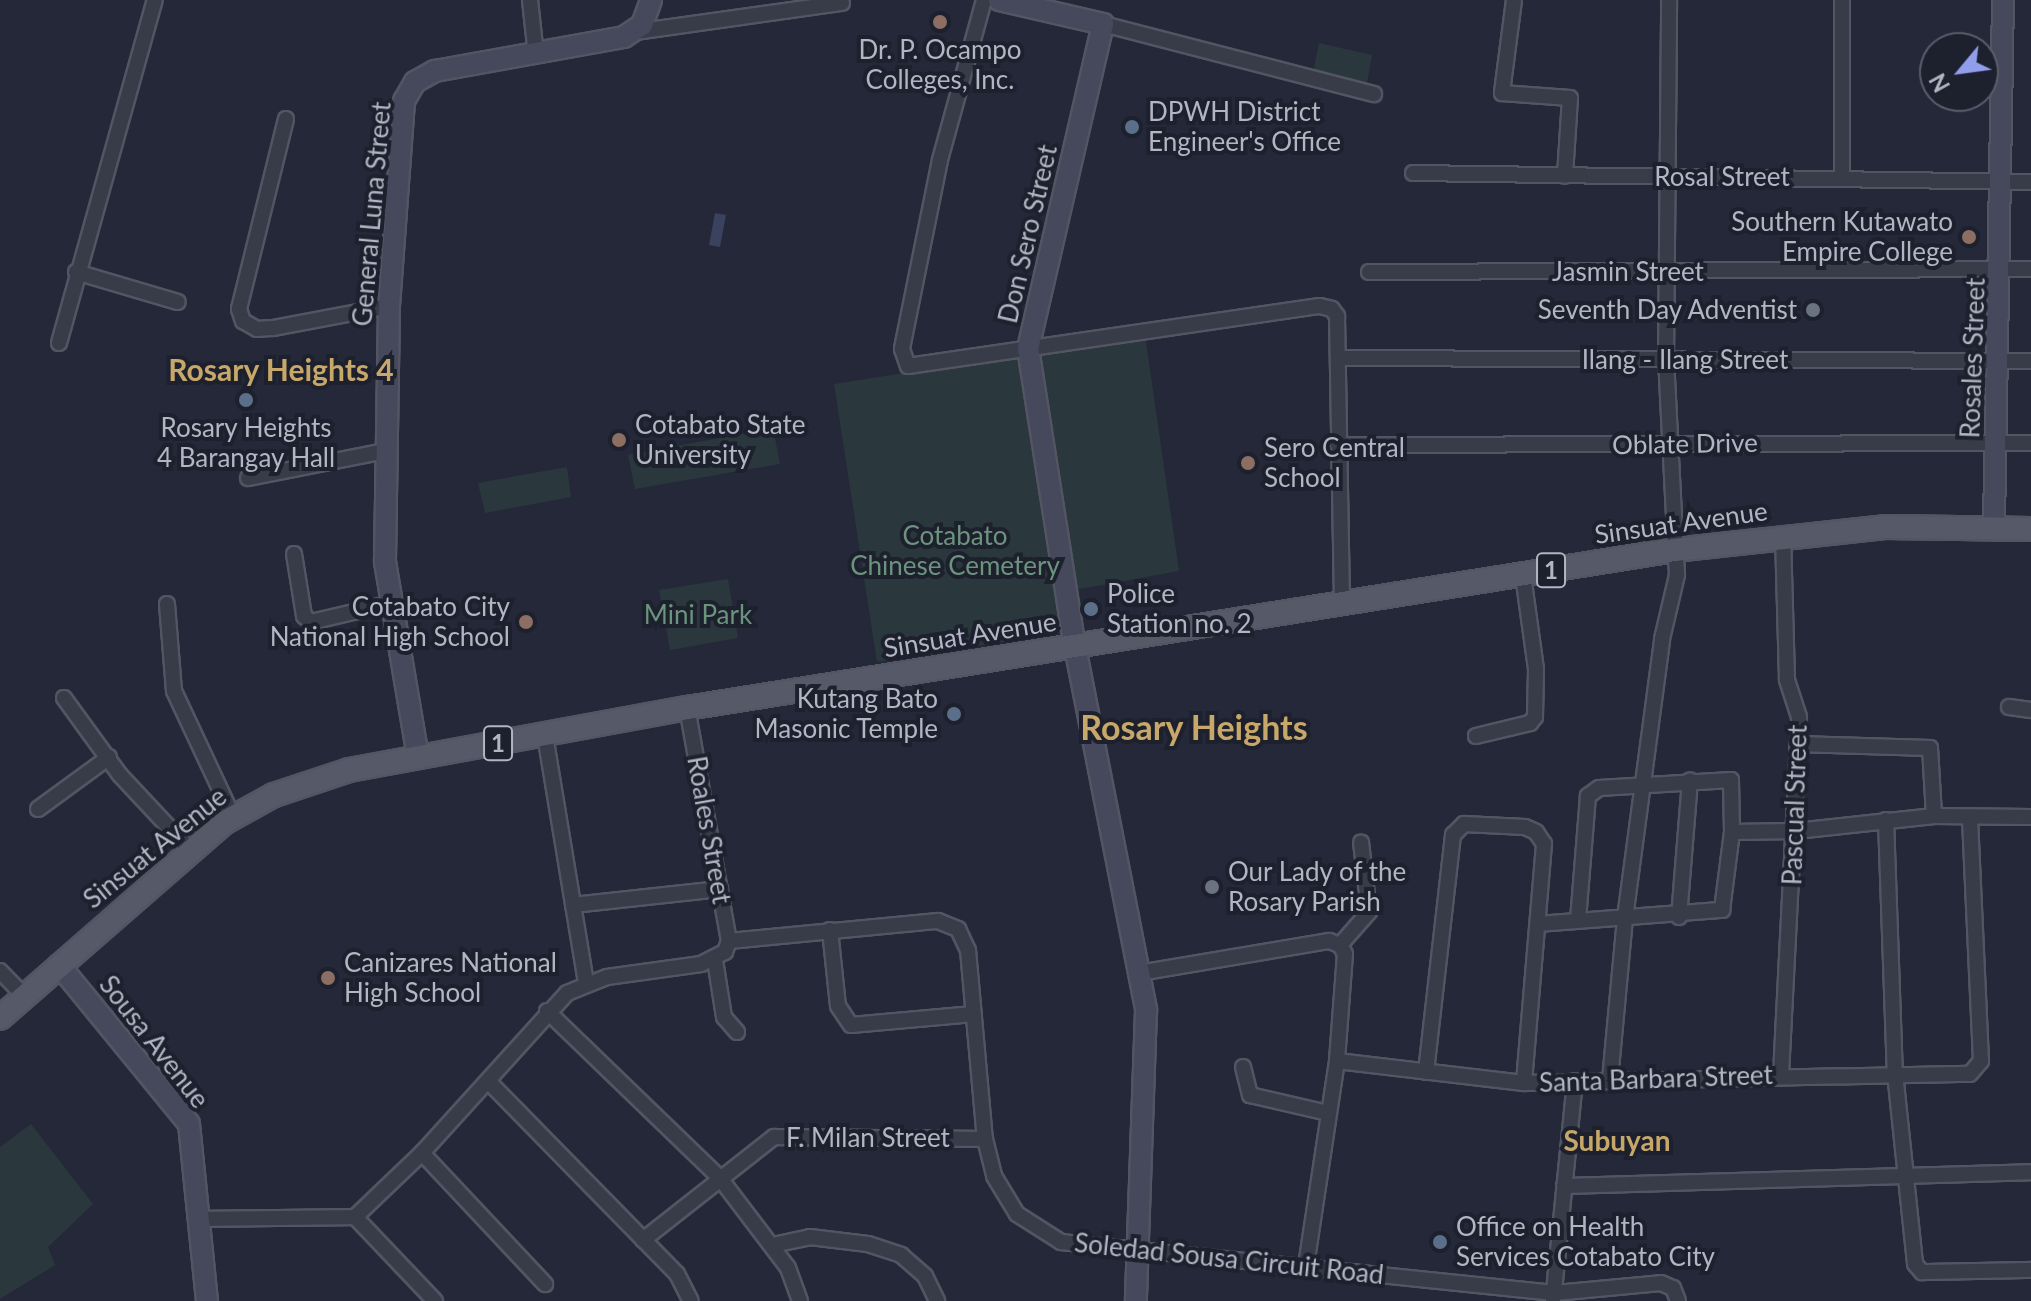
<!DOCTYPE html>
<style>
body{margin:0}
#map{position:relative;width:2031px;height:1301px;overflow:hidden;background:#242838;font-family:Lato,sans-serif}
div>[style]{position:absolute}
.green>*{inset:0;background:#2a383d}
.water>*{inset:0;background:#3b425f}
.roads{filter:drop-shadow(2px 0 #535563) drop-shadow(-2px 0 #535563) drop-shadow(0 2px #535563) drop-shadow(0 -2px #535563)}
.street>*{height:14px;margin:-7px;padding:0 7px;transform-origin:7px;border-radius:7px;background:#383b48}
.secondary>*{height:20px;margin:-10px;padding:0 10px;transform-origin:10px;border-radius:10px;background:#46495b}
.primary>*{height:22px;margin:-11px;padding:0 11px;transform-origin:11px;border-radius:11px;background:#565968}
.dots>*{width:22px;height:22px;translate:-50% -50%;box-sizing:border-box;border:4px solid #1d202d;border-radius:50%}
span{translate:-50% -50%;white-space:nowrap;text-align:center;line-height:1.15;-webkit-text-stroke:8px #1d202d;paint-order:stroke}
.shield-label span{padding:2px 6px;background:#1d202d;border:2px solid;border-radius:6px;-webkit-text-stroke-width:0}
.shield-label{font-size:24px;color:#b3b5c4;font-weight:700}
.poi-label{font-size:26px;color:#b3b5c4}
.left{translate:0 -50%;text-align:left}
.right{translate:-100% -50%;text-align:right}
.street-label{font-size:26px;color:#b3b5c4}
.park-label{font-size:26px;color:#6c937e}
.neighbourhood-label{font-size:28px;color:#c8a86a;font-weight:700}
.quarter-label{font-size:30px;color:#c8a86a;font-weight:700}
.district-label{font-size:34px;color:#c8a86a;font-weight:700}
.north{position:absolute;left:1919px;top:32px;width:80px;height:80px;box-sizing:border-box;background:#1d202d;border:2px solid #595c69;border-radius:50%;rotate:241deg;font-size:22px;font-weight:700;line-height:32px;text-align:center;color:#b3b5c4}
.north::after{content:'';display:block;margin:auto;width:28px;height:36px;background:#909eec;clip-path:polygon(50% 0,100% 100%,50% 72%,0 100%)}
</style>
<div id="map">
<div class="green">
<i style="clip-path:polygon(1319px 43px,1372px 55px,1367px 83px,1313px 72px)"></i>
<i style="clip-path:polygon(1145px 335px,1179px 571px,1074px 590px,1037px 351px)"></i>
<i style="clip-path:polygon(1018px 355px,1064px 632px,877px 662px,834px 384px)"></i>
<i style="clip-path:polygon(773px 428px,780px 464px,635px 489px,628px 455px)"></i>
<i style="clip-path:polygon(567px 467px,571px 497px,485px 513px,478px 483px)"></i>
<i style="clip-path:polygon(728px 579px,738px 638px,670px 650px,659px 590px)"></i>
<i style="clip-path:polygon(31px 1124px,93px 1204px,48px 1247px,55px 1265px,0 1299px,0 1147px)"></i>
</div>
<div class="water">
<i style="clip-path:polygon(715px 213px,726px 215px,720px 247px,709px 245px)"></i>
</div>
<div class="roads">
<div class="street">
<i style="left:530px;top:0;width:55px;rotate:83.8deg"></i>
<i style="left:984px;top:0;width:166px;rotate:105.4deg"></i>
<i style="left:940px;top:160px;width:193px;rotate:101.4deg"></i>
<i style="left:902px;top:349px;width:18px;rotate:71deg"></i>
<i style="left:908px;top:366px;width:416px;rotate:-8.3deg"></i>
<i style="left:1320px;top:306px;width:12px;rotate:14deg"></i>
<i style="left:1332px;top:309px;width:9px;rotate:54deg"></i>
<i style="left:1337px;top:316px;width:290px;rotate:89deg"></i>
<i style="left:1514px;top:0;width:94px;rotate:97.4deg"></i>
<i style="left:1502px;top:93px;width:68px;rotate:4.2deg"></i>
<i style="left:1570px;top:98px;width:78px;rotate:93.7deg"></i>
<i style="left:1103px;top:24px;width:280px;rotate:14.5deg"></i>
<i style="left:635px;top:32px;width:209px;rotate:-8deg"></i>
<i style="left:286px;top:119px;width:196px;rotate:103.9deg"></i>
<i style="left:239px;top:309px;width:13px;rotate:72deg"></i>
<i style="left:243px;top:321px;width:16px;rotate:30deg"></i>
<i style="left:257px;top:329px;width:16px;rotate:-4deg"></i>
<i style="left:273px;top:328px;width:118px;rotate:-10.7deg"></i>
<i style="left:1413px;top:173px;width:618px;rotate:0.83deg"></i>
<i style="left:1842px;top:177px;width:177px;rotate:-90deg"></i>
<i style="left:76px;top:272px;width:106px;rotate:16.4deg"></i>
<i style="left:1369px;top:272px;width:662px;rotate:-0.26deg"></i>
<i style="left:59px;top:343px;width:356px;rotate:-74.4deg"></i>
<i style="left:1338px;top:358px;width:693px;rotate:0.25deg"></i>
<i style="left:1338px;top:445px;width:693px;rotate:-0.17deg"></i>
<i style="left:248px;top:478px;width:140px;rotate:-11.1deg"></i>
<i style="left:294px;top:554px;width:63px;rotate:80.8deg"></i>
<i style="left:304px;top:616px;width:9px;rotate:41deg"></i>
<i style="left:311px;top:622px;width:83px;rotate:-13.2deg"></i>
<i style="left:167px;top:604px;width:87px;rotate:85.4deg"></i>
<i style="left:174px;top:691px;width:139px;rotate:64.9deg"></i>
<i style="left:64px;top:698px;width:95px;rotate:54deg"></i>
<i style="left:120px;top:775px;width:104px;rotate:46.9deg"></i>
<i style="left:2009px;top:707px;width:22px;rotate:8deg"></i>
<i style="left:545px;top:735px;width:251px;rotate:80.6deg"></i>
<i style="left:1476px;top:736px;width:56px;rotate:-13.5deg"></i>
<i style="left:1530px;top:723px;width:8px;rotate:-50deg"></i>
<i style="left:1535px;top:717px;width:48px;rotate:-88.8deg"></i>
<i style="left:1536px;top:669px;width:95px;rotate:-97.9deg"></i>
<i style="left:1797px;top:744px;width:133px;rotate:1.7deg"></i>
<i style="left:1930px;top:748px;width:68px;rotate:86.6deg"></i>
<i style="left:38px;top:809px;width:88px;rotate:-36.2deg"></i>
<i style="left:1886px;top:820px;width:253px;rotate:88deg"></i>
<i style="left:1895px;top:1073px;width:192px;rotate:84deg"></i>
<i style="left:1915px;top:1264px;width:11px;rotate:49deg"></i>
<i style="left:1922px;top:1272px;width:109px;rotate:-1.1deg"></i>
<i style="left:1732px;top:832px;width:64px;rotate:-0.9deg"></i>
<i style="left:1796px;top:831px;width:139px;rotate:-6.2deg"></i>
<i style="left:1934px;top:816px;width:97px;rotate:0.6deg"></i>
<i style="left:573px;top:905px;width:148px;rotate:-6.2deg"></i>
<i style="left:1679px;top:917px;width:137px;rotate:-85.4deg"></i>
<i style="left:1538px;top:924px;width:185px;rotate:-4.4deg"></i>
<i style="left:1722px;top:910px;width:79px;rotate:-82.7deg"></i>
<i style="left:1732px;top:832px;width:52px;rotate:-91.1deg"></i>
<i style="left:1731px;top:780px;width:132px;rotate:176.5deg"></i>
<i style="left:1599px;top:788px;width:14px;rotate:144deg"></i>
<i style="left:1588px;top:796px;width:125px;rotate:94.6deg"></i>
<i style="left:830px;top:930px;width:76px;rotate:84deg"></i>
<i style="left:838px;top:1006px;width:23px;rotate:56deg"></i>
<i style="left:851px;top:1025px;width:123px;rotate:-5.1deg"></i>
<i style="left:729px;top:941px;width:210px;rotate:-5.5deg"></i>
<i style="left:938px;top:921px;width:22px;rotate:22deg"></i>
<i style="left:958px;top:929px;width:23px;rotate:65deg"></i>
<i style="left:968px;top:950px;width:190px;rotate:84.9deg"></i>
<i style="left:985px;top:1139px;width:38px;rotate:76deg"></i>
<i style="left:994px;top:1176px;width:44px;rotate:58.8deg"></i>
<i style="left:1017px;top:1214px;width:52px;rotate:32.5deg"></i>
<i style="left:1061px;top:1242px;width:496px;rotate:5.9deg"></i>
<i style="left:1554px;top:1293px;width:107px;rotate:-5.3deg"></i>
<i style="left:1661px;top:1283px;width:13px;rotate:23deg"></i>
<i style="left:1673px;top:1288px;width:14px;rotate:69deg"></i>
<i style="left:1340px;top:945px;width:44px;rotate:-48.7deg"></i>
<i style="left:1369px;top:912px;width:70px;rotate:-96.5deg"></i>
<i style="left:715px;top:960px;width:58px;rotate:81deg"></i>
<i style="left:724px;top:1017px;width:20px;rotate:49deg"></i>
<i style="left:0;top:971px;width:35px;rotate:46deg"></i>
<i style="left:1139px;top:973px;width:193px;rotate:-9.6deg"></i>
<i style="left:1329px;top:941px;width:12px;rotate:20deg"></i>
<i style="left:1340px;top:945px;width:10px;rotate:61deg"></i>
<i style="left:1345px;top:954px;width:107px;rotate:94.3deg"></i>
<i style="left:1337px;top:1061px;width:208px;rotate:98.6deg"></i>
<i style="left:547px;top:1011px;width:239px;rotate:44deg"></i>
<i style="left:719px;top:1177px;width:114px;rotate:52.8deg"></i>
<i style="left:788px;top:1268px;width:35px;rotate:70deg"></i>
<i style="left:1337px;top:1061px;width:188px;rotate:6.7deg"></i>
<i style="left:1524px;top:1083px;width:446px;rotate:-1.2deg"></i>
<i style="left:1970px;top:1074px;width:17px;rotate:-50deg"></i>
<i style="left:1981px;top:1061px;width:243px;rotate:-92.6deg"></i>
<i style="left:1243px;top:1067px;width:29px;rotate:76deg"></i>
<i style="left:1250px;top:1095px;width:80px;rotate:13deg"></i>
<i style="left:1426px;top:1072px;width:239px;rotate:-83.5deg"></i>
<i style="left:1453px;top:835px;width:16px;rotate:-45deg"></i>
<i style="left:1464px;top:824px;width:61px;rotate:2.8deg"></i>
<i style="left:1525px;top:827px;width:12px;rotate:24deg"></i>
<i style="left:1536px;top:832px;width:14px;rotate:56deg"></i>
<i style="left:1544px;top:844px;width:240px;rotate:94.8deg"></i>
<i style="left:1781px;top:1075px;width:358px;rotate:-87.1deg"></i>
<i style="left:1799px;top:717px;width:40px;rotate:-108deg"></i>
<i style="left:1787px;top:679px;width:142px;rotate:-91.6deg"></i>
<i style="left:1610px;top:1080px;width:163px;rotate:-84.7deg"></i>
<i style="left:1625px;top:918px;width:281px;rotate:-82.4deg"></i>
<i style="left:1662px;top:639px;width:66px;rotate:-76.8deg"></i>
<i style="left:1677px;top:575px;width:215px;rotate:-92.9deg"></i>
<i style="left:1666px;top:360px;width:360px;rotate:-89.5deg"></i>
<i style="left:488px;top:1081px;width:270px;rotate:45.6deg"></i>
<i style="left:677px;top:1274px;width:30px;rotate:63deg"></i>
<i style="left:422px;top:1153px;width:180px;rotate:46.8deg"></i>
<i style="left:1564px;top:1186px;width:467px;rotate:-1.7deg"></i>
<i style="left:355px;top:1217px;width:93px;rotate:-43.7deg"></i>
<i style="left:422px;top:1153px;width:216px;rotate:-47.8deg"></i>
<i style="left:567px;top:993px;width:43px;rotate:-21.8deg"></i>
<i style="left:607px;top:977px;width:95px;rotate:-7.9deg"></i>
<i style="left:701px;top:964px;width:27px;rotate:-27deg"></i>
<i style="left:725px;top:952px;width:12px;rotate:-70deg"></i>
<i style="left:729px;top:941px;width:237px;rotate:-100.2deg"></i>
<i style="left:200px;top:1219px;width:155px;rotate:-0.7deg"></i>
<i style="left:355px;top:1217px;width:116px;rotate:46.4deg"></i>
<i style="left:643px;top:1240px;width:167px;rotate:-38.2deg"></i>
<i style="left:774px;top:1137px;width:211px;rotate:0.5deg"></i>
<i style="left:773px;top:1245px;width:38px;rotate:-12deg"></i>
<i style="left:810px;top:1237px;width:58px;rotate:6.9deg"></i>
<i style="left:868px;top:1244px;width:35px;rotate:18deg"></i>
<i style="left:901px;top:1255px;width:32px;rotate:41deg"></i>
<i style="left:925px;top:1276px;width:28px;rotate:64deg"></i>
<i style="left:1553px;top:1301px;width:221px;rotate:-84.3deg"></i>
</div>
<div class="secondary">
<i style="left:999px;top:0;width:107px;rotate:13deg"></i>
<i style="left:1103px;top:24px;width:333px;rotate:103deg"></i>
<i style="left:1028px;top:348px;width:303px;rotate:81.1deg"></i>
<i style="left:1075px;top:647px;width:370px;rotate:78.9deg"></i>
<i style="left:1146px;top:1010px;width:291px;rotate:92deg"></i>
<i style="left:1994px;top:525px;width:525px;rotate:-89.02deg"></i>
<i style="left:418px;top:757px;width:199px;rotate:-99.6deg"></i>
<i style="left:385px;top:561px;width:255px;rotate:-89.1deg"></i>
<i style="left:389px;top:306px;width:206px;rotate:-85.8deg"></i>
<i style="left:404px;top:101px;width:22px;rotate:-60deg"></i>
<i style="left:415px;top:82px;width:23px;rotate:-29deg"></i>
<i style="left:435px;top:71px;width:192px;rotate:-10.2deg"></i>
<i style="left:624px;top:37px;width:22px;rotate:-34deg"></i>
<i style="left:642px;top:25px;width:27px;rotate:-70deg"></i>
<i style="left:59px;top:965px;width:205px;rotate:50.7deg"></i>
<i style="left:189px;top:1124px;width:178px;rotate:84.2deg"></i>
</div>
<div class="primary">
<i style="left:0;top:1018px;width:298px;rotate:-41.1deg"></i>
<i style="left:225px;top:822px;width:56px;rotate:-28.9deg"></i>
<i style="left:274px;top:795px;width:79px;rotate:-18.4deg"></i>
<i style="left:349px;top:770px;width:344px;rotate:-10.4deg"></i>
<i style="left:687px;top:708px;width:1000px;rotate:-9.09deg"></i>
<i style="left:1674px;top:550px;width:212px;rotate:-6.2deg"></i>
<i style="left:1885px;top:527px;width:146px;rotate:0.8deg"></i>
</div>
</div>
<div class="dots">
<i style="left:940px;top:22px;background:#8d6e63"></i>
<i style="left:1132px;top:127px;background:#5c6f8a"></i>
<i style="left:1969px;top:237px;background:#8d6e63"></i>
<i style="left:1813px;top:310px;background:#6b7280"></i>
<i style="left:246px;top:400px;background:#5c6f8a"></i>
<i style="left:619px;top:440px;background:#8d6e63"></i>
<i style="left:1248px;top:463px;background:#8d6e63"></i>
<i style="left:1091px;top:609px;background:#5c6f8a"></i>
<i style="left:526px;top:622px;background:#8d6e63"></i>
<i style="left:954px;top:714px;background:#5c6f8a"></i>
<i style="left:1212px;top:887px;background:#6b7280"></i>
<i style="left:328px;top:978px;background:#8d6e63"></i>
<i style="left:1440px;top:1242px;background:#5c6f8a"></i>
</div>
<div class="shield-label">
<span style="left:1551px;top:570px">1</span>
<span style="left:498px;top:743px">1</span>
</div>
<div class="poi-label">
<span style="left:940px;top:65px">Dr. P. Ocampo<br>Colleges, Inc.</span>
<span class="left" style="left:1148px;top:127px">DPWH District<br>Engineer's Office</span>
<span class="right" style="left:1953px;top:237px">Southern Kutawato<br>Empire College</span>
<span class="right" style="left:1797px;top:310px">Seventh Day Adventist</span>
<span class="left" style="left:635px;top:440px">Cotabato State<br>University</span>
<span style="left:246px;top:443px">Rosary Heights<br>4 Barangay Hall</span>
<span class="left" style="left:1264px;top:463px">Sero Central<br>School</span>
<span class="left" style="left:1107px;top:609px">Police<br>Station no. 2</span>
<span class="right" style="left:510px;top:622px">Cotabato City<br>National High School</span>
<span class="right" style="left:938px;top:714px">Kutang Bato<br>Masonic Temple</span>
<span class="left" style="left:1228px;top:887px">Our Lady of the<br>Rosary Parish</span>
<span class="left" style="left:344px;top:978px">Canizares National<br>High School</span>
<span class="left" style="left:1456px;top:1242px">Office on Health<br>Services Cotabato City</span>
</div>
<div class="street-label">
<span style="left:1722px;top:177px">Rosal Street</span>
<span style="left:372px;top:214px;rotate:-85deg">General Luna Street</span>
<span style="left:1028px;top:234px;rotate:-77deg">Don Sero Street</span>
<span style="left:1628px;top:272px">Jasmin Street</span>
<span style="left:1973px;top:358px;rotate:-88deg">Rosales Street</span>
<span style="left:1685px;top:360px">Ilang - Ilang Street</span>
<span style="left:1685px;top:444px;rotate:-1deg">Oblate Drive</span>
<span style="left:1681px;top:523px;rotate:-8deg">Sinsuat Avenue</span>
<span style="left:970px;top:635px;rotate:-9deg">Sinsuat Avenue</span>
<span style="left:1795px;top:805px;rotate:-88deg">Pascual Street</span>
<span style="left:709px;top:830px;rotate:80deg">Roales Street</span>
<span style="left:155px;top:848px;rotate:-39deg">Sinsuat Avenue</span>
<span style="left:154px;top:1042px;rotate:52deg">Sousa Avenue</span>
<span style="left:1656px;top:1079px;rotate:-2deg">Santa Barbara Street</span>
<span style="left:868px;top:1138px">F. Milan Street</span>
<span style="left:1229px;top:1259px;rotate:6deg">Soledad Sousa Circuit Road</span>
</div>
<div class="park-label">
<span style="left:955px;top:551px">Cotabato<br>Chinese Cemetery</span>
<span style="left:698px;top:615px">Mini Park</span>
</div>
<div class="neighbourhood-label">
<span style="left:1617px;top:1140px">Subuyan</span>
</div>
<div class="quarter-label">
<span style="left:281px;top:369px">Rosary Heights 4</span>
</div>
<div class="district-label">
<span style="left:1194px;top:727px">Rosary Heights</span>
</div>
<div class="north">N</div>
</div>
